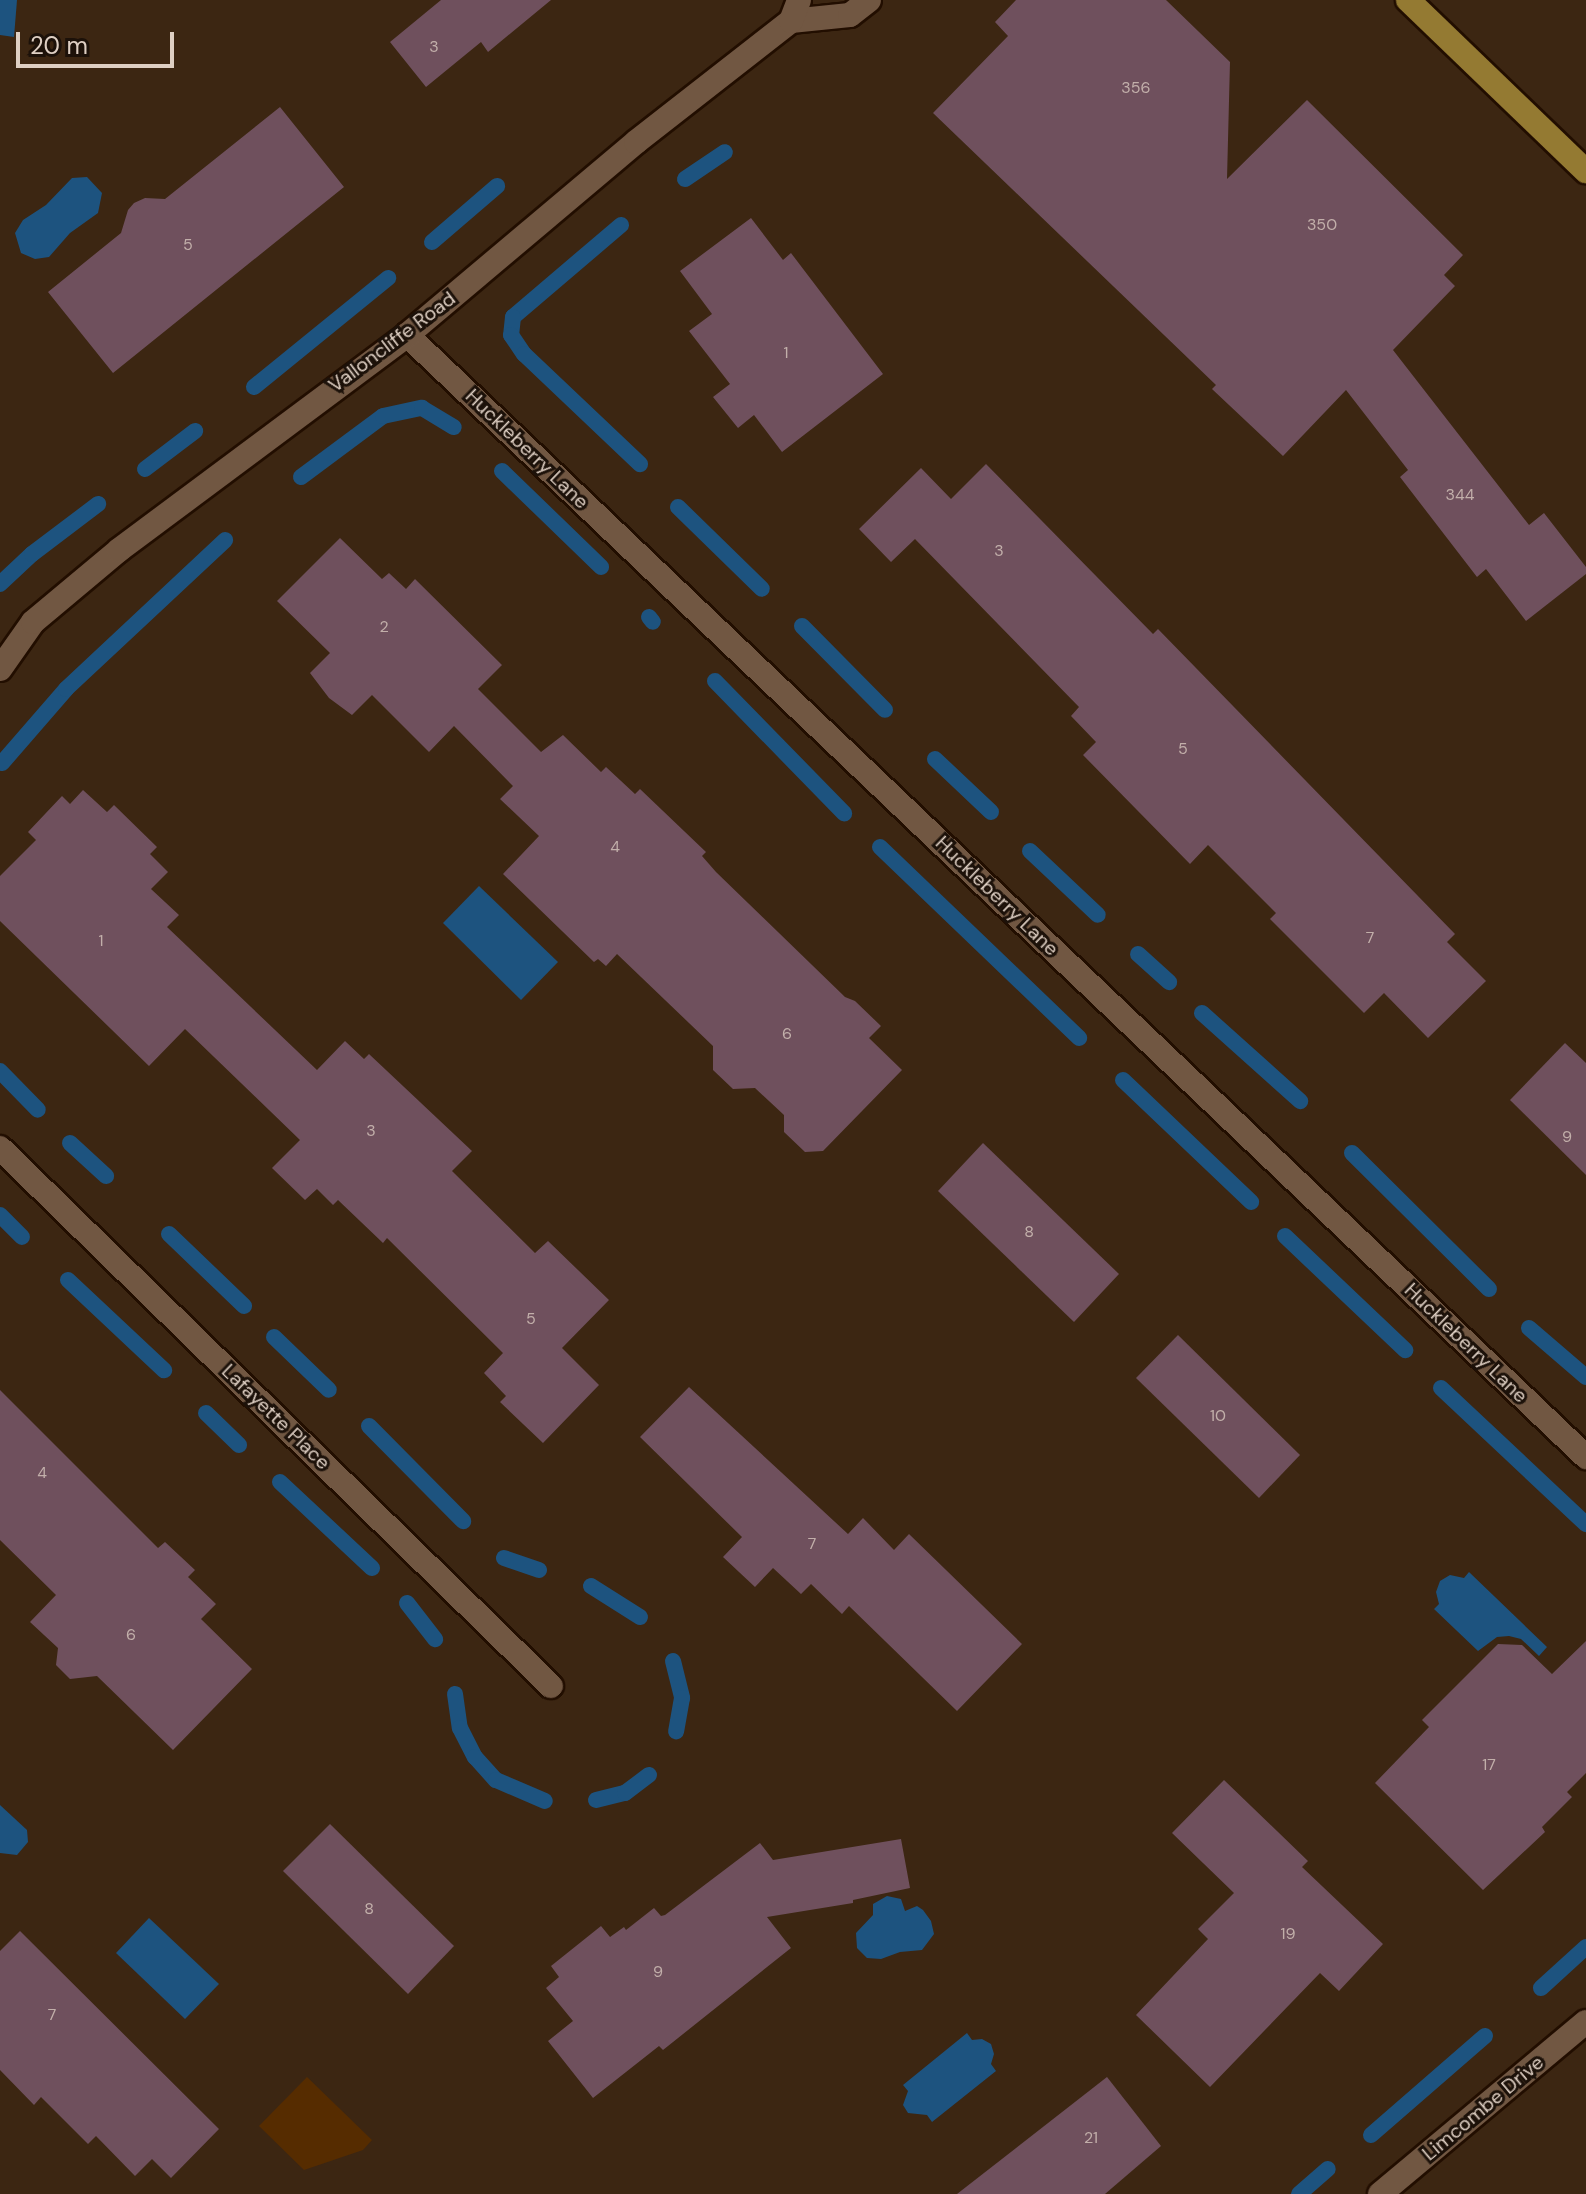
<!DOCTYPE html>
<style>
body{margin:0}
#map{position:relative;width:1586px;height:2194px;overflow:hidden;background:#3c2612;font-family:"DM Sans",sans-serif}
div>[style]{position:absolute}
.green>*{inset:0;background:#562c00}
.water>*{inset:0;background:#1d537f}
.stream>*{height:16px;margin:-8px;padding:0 8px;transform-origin:8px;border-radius:8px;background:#1d537f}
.building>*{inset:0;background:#6f505d}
.roads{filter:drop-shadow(2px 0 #220e00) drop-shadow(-2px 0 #220e00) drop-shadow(0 2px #220e00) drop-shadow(0 -2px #220e00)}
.minor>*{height:24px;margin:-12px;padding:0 12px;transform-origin:12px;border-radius:12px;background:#715742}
.major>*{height:24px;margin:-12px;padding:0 12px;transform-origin:12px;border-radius:12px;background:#947a32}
span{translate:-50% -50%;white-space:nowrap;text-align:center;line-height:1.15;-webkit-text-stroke:6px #1c1109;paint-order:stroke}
.number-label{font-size:16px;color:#c2afaa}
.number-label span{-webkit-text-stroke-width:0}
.street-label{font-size:20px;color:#decfc3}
.scale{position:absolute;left:16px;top:32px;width:158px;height:36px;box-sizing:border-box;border:4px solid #decfc3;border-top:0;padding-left:10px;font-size:24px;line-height:28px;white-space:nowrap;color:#decfc3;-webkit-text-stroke:6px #1c1109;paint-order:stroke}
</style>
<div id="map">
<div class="green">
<i style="clip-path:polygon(307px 2077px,372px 2140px,363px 2150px,304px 2170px,259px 2126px)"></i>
</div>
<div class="water">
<i style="clip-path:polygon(0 0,17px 0,14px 37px,0 35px)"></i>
<i style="clip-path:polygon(87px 177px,102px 193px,98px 213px,70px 233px,49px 257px,35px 259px,21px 253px,15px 233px,23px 220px,46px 205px,72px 178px)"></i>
<i style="clip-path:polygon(479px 886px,558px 962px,521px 1000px,443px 923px)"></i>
<i style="clip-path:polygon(1469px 1572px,1547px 1647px,1539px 1656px,1521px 1639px,1509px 1636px,1497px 1637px,1478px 1651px,1434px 1609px,1439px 1604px,1436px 1592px,1440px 1581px,1450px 1575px,1464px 1578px)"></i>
<i style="clip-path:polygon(0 1805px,27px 1830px,28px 1842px,17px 1855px,0 1853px)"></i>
<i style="clip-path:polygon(887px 1896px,901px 1899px,905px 1911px,917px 1906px,923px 1910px,931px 1921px,934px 1934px,922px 1950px,900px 1952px,881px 1959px,867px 1958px,857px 1948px,856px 1933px,873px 1915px,873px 1904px)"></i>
<i style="clip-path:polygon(149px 1918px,219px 1984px,185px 2019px,116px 1953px)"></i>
<i style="clip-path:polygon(967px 2033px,972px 2040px,982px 2039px,991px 2044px,994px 2054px,991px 2064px,996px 2071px,932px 2122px,927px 2115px,908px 2113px,903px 2105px,908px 2091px,903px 2085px)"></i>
</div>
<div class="stream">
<i style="left:685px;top:179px;width:48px;rotate:-34deg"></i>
<i style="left:621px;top:225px;width:142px;rotate:139.6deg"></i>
<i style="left:513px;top:317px;width:18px;rotate:96deg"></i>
<i style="left:511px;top:335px;width:23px;rotate:56deg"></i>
<i style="left:524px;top:354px;width:160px;rotate:43.5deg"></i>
<i style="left:432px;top:242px;width:86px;rotate:-40.7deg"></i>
<i style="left:254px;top:387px;width:173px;rotate:-39.1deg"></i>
<i style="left:145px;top:469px;width:63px;rotate:-37.2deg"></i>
<i style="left:502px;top:471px;width:138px;rotate:44.1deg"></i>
<i style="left:301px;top:477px;width:102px;rotate:-36.6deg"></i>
<i style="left:383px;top:416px;width:40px;rotate:-12deg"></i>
<i style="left:422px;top:408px;width:37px;rotate:31deg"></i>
<i style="left:678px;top:507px;width:117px;rotate:44.3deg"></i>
<i style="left:0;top:584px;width:44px;rotate:-43.2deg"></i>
<i style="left:32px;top:554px;width:83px;rotate:-37.1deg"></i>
<i style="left:649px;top:617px;width:6px;rotate:51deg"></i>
<i style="left:802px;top:626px;width:118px;rotate:45.3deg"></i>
<i style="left:715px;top:681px;width:185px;rotate:45.7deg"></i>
<i style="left:935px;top:759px;width:77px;rotate:43.4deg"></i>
<i style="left:2px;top:763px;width:98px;rotate:-49.1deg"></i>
<i style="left:66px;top:689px;width:218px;rotate:-43.1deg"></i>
<i style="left:880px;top:847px;width:276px;rotate:43.8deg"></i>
<i style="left:1030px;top:851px;width:93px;rotate:43.3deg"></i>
<i style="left:1138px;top:954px;width:42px;rotate:42.1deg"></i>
<i style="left:1202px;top:1013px;width:132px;rotate:41.9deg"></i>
<i style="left:0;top:1071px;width:54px;rotate:45.7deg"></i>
<i style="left:1123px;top:1080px;width:177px;rotate:43.6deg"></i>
<i style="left:70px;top:1143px;width:49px;rotate:42.5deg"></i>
<i style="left:1352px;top:1153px;width:193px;rotate:44.8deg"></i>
<i style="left:0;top:1215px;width:31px;rotate:45deg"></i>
<i style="left:169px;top:1234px;width:104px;rotate:43.8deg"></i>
<i style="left:1285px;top:1236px;width:166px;rotate:43.5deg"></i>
<i style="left:68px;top:1280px;width:132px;rotate:43.2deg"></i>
<i style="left:1529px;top:1328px;width:75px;rotate:40.7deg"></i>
<i style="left:274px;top:1337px;width:76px;rotate:43.9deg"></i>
<i style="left:1441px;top:1388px;width:199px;rotate:43.2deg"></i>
<i style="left:206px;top:1413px;width:46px;rotate:44.1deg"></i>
<i style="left:369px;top:1426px;width:134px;rotate:45.3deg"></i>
<i style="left:280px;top:1482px;width:126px;rotate:43.1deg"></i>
<i style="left:504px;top:1558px;width:37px;rotate:19deg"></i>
<i style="left:591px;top:1586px;width:58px;rotate:32.3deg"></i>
<i style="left:407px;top:1603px;width:46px;rotate:52.1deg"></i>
<i style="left:673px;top:1661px;width:38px;rotate:76deg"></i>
<i style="left:682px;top:1698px;width:34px;rotate:100deg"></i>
<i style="left:455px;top:1694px;width:34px;rotate:82deg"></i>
<i style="left:460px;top:1728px;width:33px;rotate:63deg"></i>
<i style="left:475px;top:1757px;width:31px;rotate:48deg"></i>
<i style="left:496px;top:1780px;width:53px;rotate:23.2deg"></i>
<i style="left:596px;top:1800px;width:30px;rotate:-14deg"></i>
<i style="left:625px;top:1793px;width:30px;rotate:-37deg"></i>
<i style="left:1541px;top:1988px;width:61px;rotate:-42.3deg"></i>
<i style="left:1371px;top:2135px;width:151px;rotate:-41deg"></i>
<i style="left:1299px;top:2194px;width:38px;rotate:-41deg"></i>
</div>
<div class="building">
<i style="clip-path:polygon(441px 0,551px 0,488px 52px,481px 42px,426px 87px,390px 42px)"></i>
<i style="clip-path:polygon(1016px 0,1166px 0,1230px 62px,1227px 179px,1307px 100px,1463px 255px,1444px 275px,1455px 286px,1393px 350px,1529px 525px,1544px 513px,1586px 567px,1586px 574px,1526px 621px,1486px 569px,1477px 577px,1400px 477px,1408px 470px,1346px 390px,1283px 456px,1212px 389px,1216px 385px,933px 113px,1008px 36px,995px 22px)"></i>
<i style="clip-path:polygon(280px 107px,344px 187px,113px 373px,48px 292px,121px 233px,128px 210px,134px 203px,145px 198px,165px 199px)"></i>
<i style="clip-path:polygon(751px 218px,783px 260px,791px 253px,883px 374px,782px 452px,754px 415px,738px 428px,713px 397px,730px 384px,689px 331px,712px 314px,680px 271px)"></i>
<i style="clip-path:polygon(986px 464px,1153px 634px,1158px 629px,1455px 934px,1447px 942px,1486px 981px,1428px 1038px,1384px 993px,1364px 1013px,1270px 919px,1276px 913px,1208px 845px,1190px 864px,1083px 755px,1096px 742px,1071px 716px,1079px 707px,915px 539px,891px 562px,859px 529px,921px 468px,951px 499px)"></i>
<i style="clip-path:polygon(340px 538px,382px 579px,389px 573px,406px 589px,415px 579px,502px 665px,478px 689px,541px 752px,563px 735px,601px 772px,606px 767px,635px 794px,640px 789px,706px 852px,702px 856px,716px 872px,845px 997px,855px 1001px,881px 1026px,869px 1038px,902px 1070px,823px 1151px,805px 1152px,784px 1132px,784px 1115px,755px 1088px,733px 1089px,713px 1070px,713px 1046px,617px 954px,606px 966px,598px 959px,594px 962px,503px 874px,539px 836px,500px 799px,513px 786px,454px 726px,429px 752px,372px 695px,352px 715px,329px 698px,310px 673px,330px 653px,277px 601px)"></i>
<i style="clip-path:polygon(83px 790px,107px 812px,114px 805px,157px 847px,150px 854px,168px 872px,151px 889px,179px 915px,167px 927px,317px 1070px,345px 1041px,364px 1059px,369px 1054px,472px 1151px,452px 1171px,535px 1253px,548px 1241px,609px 1300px,562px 1348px,599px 1385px,543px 1443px,500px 1402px,506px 1396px,484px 1373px,503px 1353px,387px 1238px,383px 1243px,338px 1200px,333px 1205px,317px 1189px,305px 1200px,272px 1168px,300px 1140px,185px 1029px,149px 1066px,0 921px,0 876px,36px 840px,28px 832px,62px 796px,70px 804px)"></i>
<i style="clip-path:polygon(1565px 1043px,1586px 1063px,1586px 1175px,1510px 1100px)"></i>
<i style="clip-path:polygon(983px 1143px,1119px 1274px,1074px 1322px,938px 1191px)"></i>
<i style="clip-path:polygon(1178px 1335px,1300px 1455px,1259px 1498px,1136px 1378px)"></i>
<i style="clip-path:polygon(689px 1387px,848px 1534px,863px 1518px,894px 1550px,909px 1534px,1022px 1644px,957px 1711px,849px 1606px,842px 1614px,811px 1584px,801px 1594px,773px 1568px,755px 1587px,723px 1557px,742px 1537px,640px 1437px)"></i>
<i style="clip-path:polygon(0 1390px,158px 1548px,165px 1542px,195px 1570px,188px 1577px,216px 1604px,201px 1619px,252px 1669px,173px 1750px,97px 1676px,70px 1679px,56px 1665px,58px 1648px,30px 1622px,56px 1595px,0 1540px)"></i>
<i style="clip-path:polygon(1586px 1641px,1586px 1773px,1567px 1792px,1572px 1797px,1542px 1827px,1545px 1832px,1483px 1890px,1375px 1783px,1429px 1727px,1422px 1720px,1498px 1644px,1522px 1645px,1552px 1674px)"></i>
<i style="clip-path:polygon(1224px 1780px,1308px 1861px,1302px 1867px,1383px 1944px,1339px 1991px,1320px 1973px,1210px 2087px,1136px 2015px,1208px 1939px,1198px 1929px,1234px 1893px,1172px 1833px)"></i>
<i style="clip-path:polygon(330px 1824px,454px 1946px,408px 1994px,283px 1871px)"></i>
<i style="clip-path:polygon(901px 1839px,910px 1888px,853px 1900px,853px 1903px,767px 1917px,791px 1948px,663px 2050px,659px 2046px,593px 2098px,548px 2041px,573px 2021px,546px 1988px,559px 1977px,551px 1966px,601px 1926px,610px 1937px,624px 1927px,626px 1930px,654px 1908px,661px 1916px,665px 1915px,760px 1843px,773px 1860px)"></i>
<i style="clip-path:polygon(20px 1931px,219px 2129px,171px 2178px,152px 2159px,135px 2176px,96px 2136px,88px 2144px,41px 2097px,34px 2105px,0 2070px,0 1951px)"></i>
<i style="clip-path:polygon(1107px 2077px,1161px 2146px,1105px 2194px,957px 2194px)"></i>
</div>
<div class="roads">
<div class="minor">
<i style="left:791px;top:21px;width:59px;rotate:-5.8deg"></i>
<i style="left:850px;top:15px;width:24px;rotate:-38deg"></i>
<i style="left:407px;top:335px;width:1628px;rotate:43.58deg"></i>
<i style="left:0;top:669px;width:57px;rotate:-54.9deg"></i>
<i style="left:33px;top:622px;width:112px;rotate:-39.9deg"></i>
<i style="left:119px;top:550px;width:359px;rotate:-36.7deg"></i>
<i style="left:407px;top:335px;width:299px;rotate:-40.1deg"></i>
<i style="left:636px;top:142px;width:197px;rotate:-38deg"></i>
<i style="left:791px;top:21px;width:22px;rotate:-69deg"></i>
<i style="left:0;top:1148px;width:770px;rotate:44.32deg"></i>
<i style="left:1380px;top:2194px;width:268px;rotate:-39.9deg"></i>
</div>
<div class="major">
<i style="left:1408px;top:0;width:247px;rotate:43.9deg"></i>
</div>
</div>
<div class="number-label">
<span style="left:434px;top:47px">3</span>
<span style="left:1136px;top:88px">356</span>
<span style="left:1322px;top:225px">350</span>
<span style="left:188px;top:245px">5</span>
<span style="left:786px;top:353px">1</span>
<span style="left:1460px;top:495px">344</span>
<span style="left:999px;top:551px">3</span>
<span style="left:384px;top:627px">2</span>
<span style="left:1183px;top:749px">5</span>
<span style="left:615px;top:847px">4</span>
<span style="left:1370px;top:938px">7</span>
<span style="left:101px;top:941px">1</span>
<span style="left:787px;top:1034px">6</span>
<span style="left:371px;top:1131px">3</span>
<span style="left:1567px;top:1137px">9</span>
<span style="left:1029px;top:1232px">8</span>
<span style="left:531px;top:1319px">5</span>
<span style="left:1218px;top:1416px">10</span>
<span style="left:42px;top:1473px">4</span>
<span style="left:812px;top:1544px">7</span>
<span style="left:131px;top:1635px">6</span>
<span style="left:1489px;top:1765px">17</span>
<span style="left:369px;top:1909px">8</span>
<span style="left:1288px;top:1934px">19</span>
<span style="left:658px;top:1972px">9</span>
<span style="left:52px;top:2015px">7</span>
<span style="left:1091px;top:2138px">21</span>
</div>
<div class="street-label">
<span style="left:392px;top:342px;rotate:-37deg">Valloncliffe Road</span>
<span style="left:527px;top:449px;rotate:44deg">Huckleberry Lane</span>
<span style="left:997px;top:896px;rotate:44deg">Huckleberry Lane</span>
<span style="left:1466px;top:1343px;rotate:44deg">Huckleberry Lane</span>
<span style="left:276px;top:1417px;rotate:44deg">Lafayette Place</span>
<span style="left:1483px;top:2108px;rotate:-40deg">Limcombe Drive</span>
</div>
<div class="scale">20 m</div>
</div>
